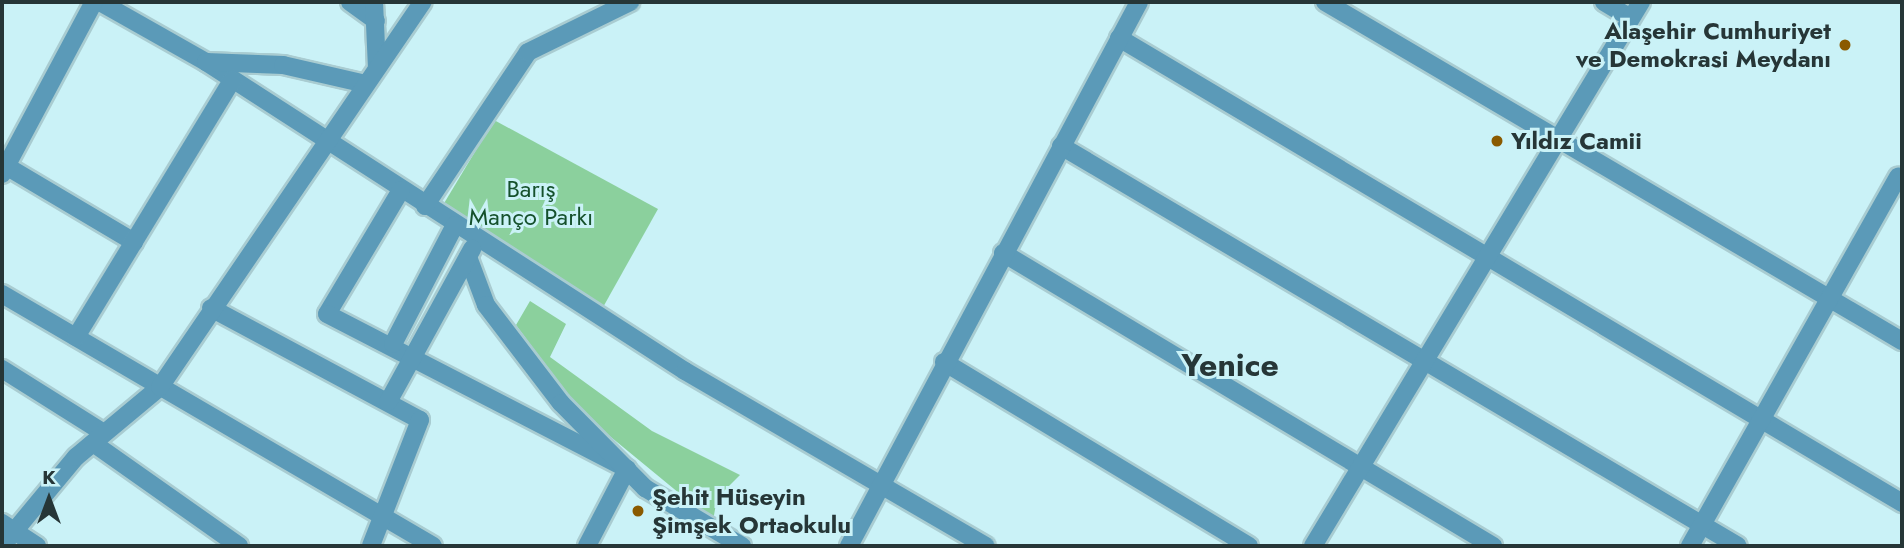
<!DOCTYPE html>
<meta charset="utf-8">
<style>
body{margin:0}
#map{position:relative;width:1904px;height:548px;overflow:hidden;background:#caf2f7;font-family:Jost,sans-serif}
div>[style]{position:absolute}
.green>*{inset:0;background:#8bd09d}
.roads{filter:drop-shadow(2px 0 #a9ccd1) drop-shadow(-2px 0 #a9ccd1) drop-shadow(0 2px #a9ccd1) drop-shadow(0 -2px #a9ccd1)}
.minor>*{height:18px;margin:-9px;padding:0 9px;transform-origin:9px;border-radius:9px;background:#5b9ab8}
.dots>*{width:19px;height:19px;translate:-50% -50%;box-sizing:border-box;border:4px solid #caf2f7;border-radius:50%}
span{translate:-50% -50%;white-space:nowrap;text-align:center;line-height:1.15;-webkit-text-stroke:6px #caf2f7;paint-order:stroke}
.poi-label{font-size:24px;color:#263637;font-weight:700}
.right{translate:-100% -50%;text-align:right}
.left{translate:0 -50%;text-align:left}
.park-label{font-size:24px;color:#15512c}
.district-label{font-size:32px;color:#263637;font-weight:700}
.frame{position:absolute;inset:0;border:4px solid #263637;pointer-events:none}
.north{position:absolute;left:14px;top:464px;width:70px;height:70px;-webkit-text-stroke:5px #caf2f7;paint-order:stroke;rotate:0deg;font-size:19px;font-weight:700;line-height:28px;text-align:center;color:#263637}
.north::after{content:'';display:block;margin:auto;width:24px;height:32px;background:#263637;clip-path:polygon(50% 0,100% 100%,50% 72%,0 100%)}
</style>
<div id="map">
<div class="green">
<i style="clip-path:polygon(494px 120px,658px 209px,602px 309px,440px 210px)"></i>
<i style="clip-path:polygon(530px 301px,566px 324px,550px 357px,652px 431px,740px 475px,717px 498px,713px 521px,578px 410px,516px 325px)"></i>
</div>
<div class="roads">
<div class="minor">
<i style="left:100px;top:2px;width:122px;rotate:29.5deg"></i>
<i style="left:206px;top:62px;width:570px;rotate:32.83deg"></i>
<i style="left:685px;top:371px;width:348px;rotate:30.2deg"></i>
<i style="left:350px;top:2px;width:32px;rotate:36deg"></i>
<i style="left:374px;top:2px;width:65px;rotate:87.4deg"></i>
<i style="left:1325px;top:2px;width:669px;rotate:30.44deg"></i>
<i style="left:1604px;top:2px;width:31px;rotate:31deg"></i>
<i style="left:1119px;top:38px;width:911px;rotate:30.7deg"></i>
<i style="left:206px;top:62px;width:77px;rotate:2.2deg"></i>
<i style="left:283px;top:65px;width:85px;rotate:12.9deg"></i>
<i style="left:1061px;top:146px;width:786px;rotate:30.58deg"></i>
<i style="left:6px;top:166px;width:149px;rotate:30.7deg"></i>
<i style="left:2px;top:174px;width:195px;rotate:-61.9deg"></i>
<i style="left:401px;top:190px;width:144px;rotate:120.8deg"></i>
<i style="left:327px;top:314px;width:338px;rotate:27.3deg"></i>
<i style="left:627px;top:469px;width:87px;rotate:117.5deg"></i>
<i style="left:425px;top:206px;width:185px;rotate:-56.2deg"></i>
<i style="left:528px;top:52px;width:114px;rotate:-26.1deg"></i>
<i style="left:1003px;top:253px;width:571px;rotate:30.88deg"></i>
<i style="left:468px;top:257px;width:51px;rotate:69.4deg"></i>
<i style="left:486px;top:305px;width:123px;rotate:52.6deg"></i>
<i style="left:561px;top:403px;width:120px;rotate:45.3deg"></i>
<i style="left:645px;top:488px;width:113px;rotate:30.9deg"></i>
<i style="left:2px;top:294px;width:499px;rotate:30.3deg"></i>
<i style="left:211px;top:308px;width:237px;rotate:28.2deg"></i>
<i style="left:420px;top:420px;width:135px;rotate:111.3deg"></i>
<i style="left:76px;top:337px;width:301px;rotate:-58.7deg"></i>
<i style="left:393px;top:344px;width:134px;rotate:-62.5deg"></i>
<i style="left:944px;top:362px;width:356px;rotate:31.1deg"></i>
<i style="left:2px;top:369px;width:120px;rotate:32.1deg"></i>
<i style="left:388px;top:402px;width:175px;rotate:-61.2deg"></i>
<i style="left:93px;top:443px;width:179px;rotate:35.2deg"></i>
<i style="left:2px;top:523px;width:42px;rotate:33.3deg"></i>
<i style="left:2px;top:546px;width:116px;rotate:-50.3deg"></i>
<i style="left:76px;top:457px;width:109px;rotate:-39.8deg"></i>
<i style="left:160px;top:387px;width:466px;rotate:-55.7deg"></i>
<i style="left:849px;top:546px;width:616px;rotate:-61.94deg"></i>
<i style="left:1313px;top:546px;width:635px;rotate:-58.91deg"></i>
<i style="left:1690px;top:546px;width:424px;rotate:-60.6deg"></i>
</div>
</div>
<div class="dots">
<i style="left:1845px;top:45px;background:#8a5a00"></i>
<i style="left:1497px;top:141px;background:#8a5a00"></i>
<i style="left:638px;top:511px;background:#8a5a00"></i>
</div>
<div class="poi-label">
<span class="right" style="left:1831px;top:45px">Alaşehir Cumhuriyet<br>ve Demokrasi Meydanı</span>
<span class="left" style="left:1511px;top:141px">Yıldız Camii</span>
<span class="left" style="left:652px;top:511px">Şehit Hüseyin<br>Şimşek Ortaokulu</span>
</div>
<div class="park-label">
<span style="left:531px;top:203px">Barış<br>Manço Parkı</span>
</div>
<div class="district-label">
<span style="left:1230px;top:365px">Yenice</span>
</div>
<div class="frame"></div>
<div class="north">K</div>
</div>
